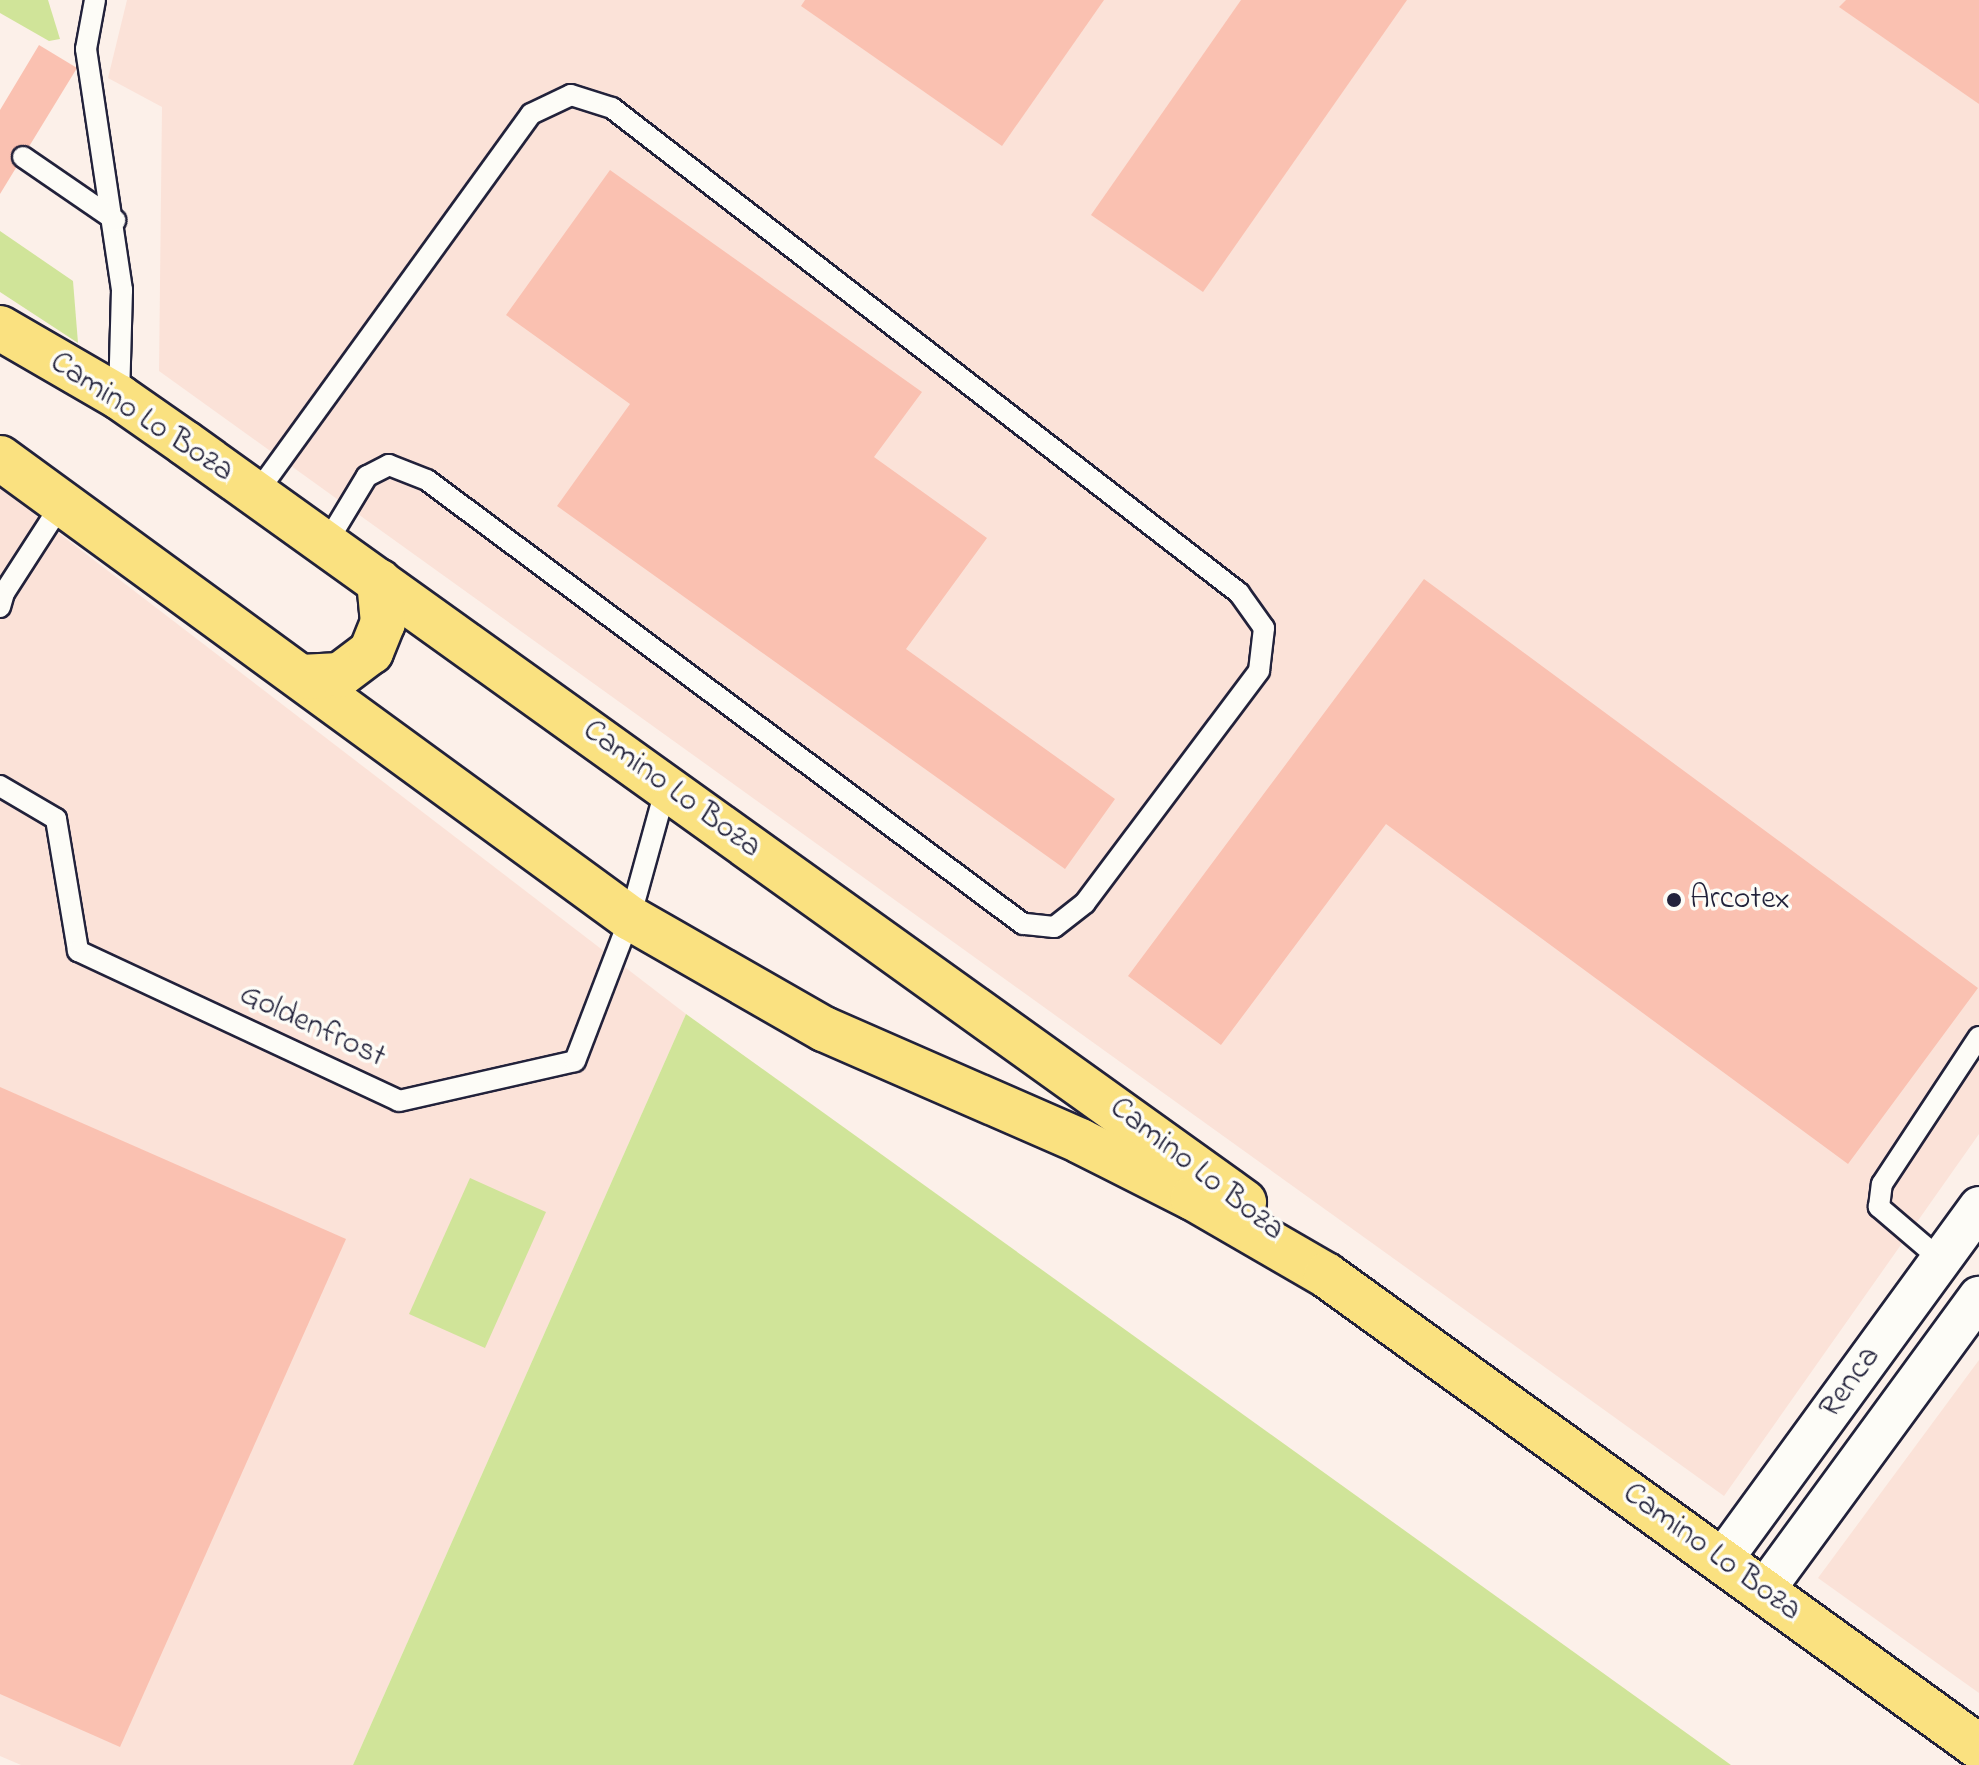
<!DOCTYPE html>
<style>
body{margin:0}
#map{position:relative;width:1979px;height:1765px;overflow:hidden;background:#fcf0e9;font-family:"Indie Flower",sans-serif}
div>[style]{position:absolute}
.built>*{inset:0;background:#fbe2d8}
.green>*{inset:0;background:#d0e499}
.building>*{inset:0;background:#fac1b1}
.roads{filter:drop-shadow(2px 0 #22223b) drop-shadow(-2px 0 #22223b) drop-shadow(0 2px #22223b) drop-shadow(0 -2px #22223b)}
.lane>*{height:20px;margin:-10px;padding:0 10px;transform-origin:10px;border-radius:10px;background:#fdfcf7}
.street>*{height:40px;margin:-20px;padding:0 20px;transform-origin:20px;border-radius:20px;background:#fdfcf7}
.primary>*{height:44px;margin:-22px;padding:0 22px;transform-origin:22px;border-radius:22px;background:#fae180}
.dots>*{width:22px;height:22px;translate:-50% -50%;box-sizing:border-box;border:4px solid #fdfcf7;border-radius:50%}
span{translate:-50% -50%;white-space:nowrap;text-align:center;line-height:1.15;-webkit-text-stroke:7px #fdfcf7;paint-order:stroke}
.street-label{font-size:32px;color:#22223b}
.poi-label{font-size:32px;color:#22223b}
.left{translate:0 -50%;text-align:left}
</style>
<div id="map">
<div class="built">
<i style="clip-path:polygon(127px 0,1979px 0,1979px 1134px,1724px 1496px,159px 371px,162px 107px,108px 78px)"></i>
<i style="clip-path:polygon(0 488px,686px 1014px,353px 1765px,21px 1765px,0 1756px)"></i>
<i style="clip-path:polygon(1979px 1360px,1979px 1693px,1818px 1578px)"></i>
</div>
<div class="green">
<i style="clip-path:polygon(0 0,48px 0,60px 39px,49px 41px,0 13px)"></i>
<i style="clip-path:polygon(0 231px,73px 281px,78px 343px,0 292px)"></i>
<i style="clip-path:polygon(686px 1014px,1731px 1765px,353px 1765px)"></i>
<i style="clip-path:polygon(470px 1178px,546px 1212px,485px 1348px,409px 1314px)"></i>
</div>
<div class="building">
<i style="clip-path:polygon(805px 0,1104px 0,1002px 146px,801px 6px)"></i>
<i style="clip-path:polygon(1241px 0,1407px 0,1203px 292px,1091px 215px)"></i>
<i style="clip-path:polygon(1846px 0,1979px 0,1979px 104px,1839px 7px)"></i>
<i style="clip-path:polygon(39px 45px,77px 68px,0 194px,0 110px)"></i>
<i style="clip-path:polygon(610px 170px,922px 392px,874px 457px,987px 538px,906px 649px,1115px 799px,1065px 869px,557px 506px,630px 404px,506px 315px)"></i>
<i style="clip-path:polygon(1424px 579px,1978px 988px,1848px 1164px,1386px 824px,1221px 1045px,1128px 976px)"></i>
<i style="clip-path:polygon(0 1087px,346px 1239px,120px 1747px,0 1694px)"></i>
</div>
<div class="roads">
<div class="lane">
<i style="left:95px;top:0;width:50px;rotate:100.4deg"></i>
<i style="left:86px;top:49px;width:244px;rotate:81.5deg"></i>
<i style="left:122px;top:290px;width:107px;rotate:91.6deg"></i>
<i style="left:23px;top:157px;width:112px;rotate:34.4deg"></i>
<i style="left:256px;top:494px;width:469px;rotate:-54.1deg"></i>
<i style="left:531px;top:114px;width:44px;rotate:-25.4deg"></i>
<i style="left:571px;top:95px;width:43px;rotate:17.6deg"></i>
<i style="left:612px;top:108px;width:793px;rotate:37.72deg"></i>
<i style="left:1239px;top:593px;width:43px;rotate:54.5deg"></i>
<i style="left:1264px;top:628px;width:43px;rotate:96.6deg"></i>
<i style="left:1259px;top:671px;width:290px;rotate:126.9deg"></i>
<i style="left:1085px;top:903px;width:39px;rotate:142deg"></i>
<i style="left:1054px;top:927px;width:31px;rotate:-174deg"></i>
<i style="left:1023px;top:924px;width:743px;rotate:-143.32deg"></i>
<i style="left:427px;top:480px;width:41px;rotate:-158.5deg"></i>
<i style="left:389px;top:465px;width:25px;rotate:153deg"></i>
<i style="left:367px;top:476px;width:79px;rotate:121.1deg"></i>
<i style="left:0;top:607px;width:15px;rotate:-74deg"></i>
<i style="left:4px;top:593px;width:107px;rotate:-57.2deg"></i>
<i style="left:0;top:786px;width:65px;rotate:30.5deg"></i>
<i style="left:56px;top:819px;width:134px;rotate:80.5deg"></i>
<i style="left:78px;top:951px;width:354px;rotate:25deg"></i>
<i style="left:399px;top:1101px;width:180px;rotate:-12.8deg"></i>
<i style="left:575px;top:1061px;width:153px;rotate:-69deg"></i>
<i style="left:630px;top:918px;width:136px;rotate:-74.6deg"></i>
<i style="left:1941px;top:1260px;width:82px;rotate:-139.5deg"></i>
<i style="left:1879px;top:1207px;width:23px;rotate:-83deg"></i>
<i style="left:1882px;top:1184px;width:176px;rotate:-56.6deg"></i>
</div>
<div class="street">
<i style="left:1722px;top:1560px;width:437px;rotate:-53.9deg"></i>
<i style="left:1763px;top:1592px;width:366px;rotate:-53.8deg"></i>
</div>
<div class="primary">
<i style="left:0;top:328px;width:138px;rotate:30.1deg"></i>
<i style="left:119px;top:397px;width:80px;rotate:34.9deg"></i>
<i style="left:185px;top:443px;width:1303px;rotate:35.63deg"></i>
<i style="left:0;top:458px;width:780px;rotate:36.14deg"></i>
<i style="left:630px;top:918px;width:224px;rotate:29.8deg"></i>
<i style="left:824px;top:1029px;width:279px;rotate:23.6deg"></i>
<i style="left:1080px;top:1141px;width:127px;rotate:26.8deg"></i>
<i style="left:1193px;top:1198px;width:154px;rotate:30.1deg"></i>
<i style="left:1326px;top:1275px;width:806px;rotate:35.86deg"></i>
<i style="left:301px;top:677px;width:39px;rotate:-3deg"></i>
<i style="left:340px;top:675px;width:39px;rotate:-37deg"></i>
<i style="left:371px;top:652px;width:31px;rotate:-68deg"></i>
<i style="left:383px;top:623px;width:42px;rotate:-95.4deg"></i>
</div>
</div>
<div class="dots">
<i style="left:1674px;top:900px;background:#22223b"></i>
</div>
<div class="street-label">
<span style="left:141px;top:418px;rotate:33deg">Camino Lo Boza</span>
<span style="left:671px;top:790px;rotate:36deg">Camino Lo Boza</span>
<span style="left:312px;top:1027px;rotate:25deg">Goldenfrost</span>
<span style="left:1196px;top:1170px;rotate:38deg">Camino Lo Boza</span>
<span style="left:1851px;top:1383px;rotate:-54deg">Renca</span>
<span style="left:1711px;top:1553px;rotate:36deg">Camino Lo Boza</span>
</div>
<div class="poi-label">
<span class="left" style="left:1690px;top:900px">Arcotex</span>
</div>
</div>
